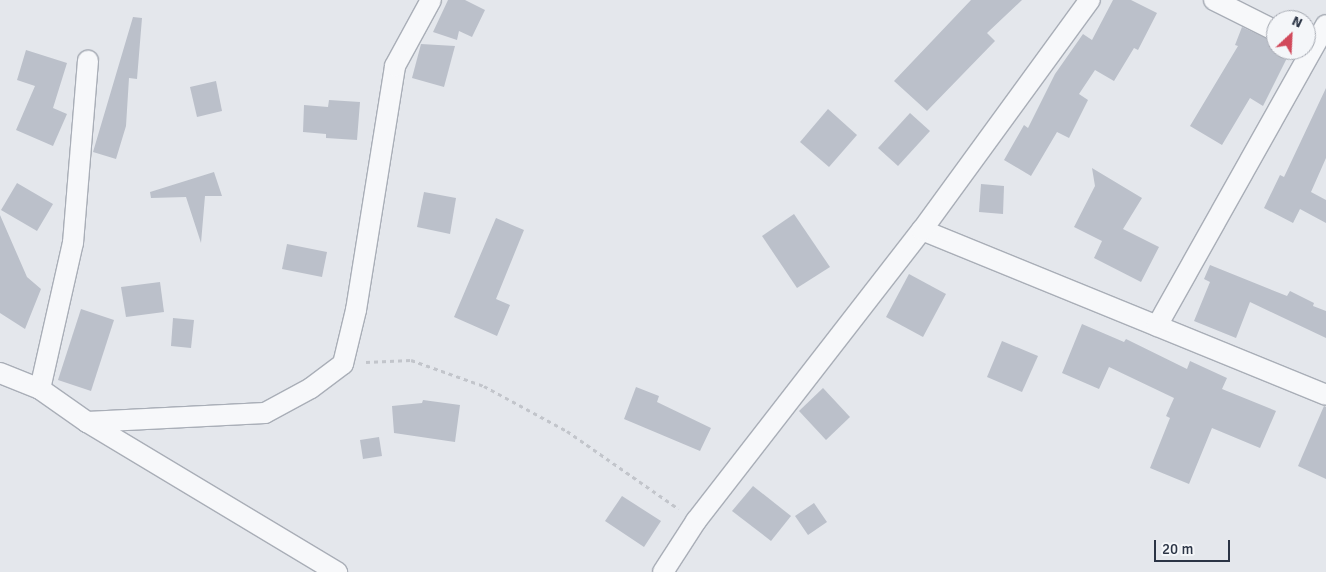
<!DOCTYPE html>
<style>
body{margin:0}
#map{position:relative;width:1326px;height:572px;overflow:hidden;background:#e4e7ec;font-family:Signika,sans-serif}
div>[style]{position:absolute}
.building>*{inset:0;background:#bbc0ca}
.path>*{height:3px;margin-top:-1.5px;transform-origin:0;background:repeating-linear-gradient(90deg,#c2c5cb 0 4px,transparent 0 8px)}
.roads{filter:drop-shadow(1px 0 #a9aeb7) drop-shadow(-1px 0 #a9aeb7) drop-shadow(0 1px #a9aeb7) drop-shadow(0 -1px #a9aeb7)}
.street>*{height:20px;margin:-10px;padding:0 10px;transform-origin:10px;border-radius:10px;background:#f7f8fa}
span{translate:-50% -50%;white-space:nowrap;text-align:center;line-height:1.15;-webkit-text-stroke:5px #f4f6f9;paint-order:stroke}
.north{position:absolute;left:1266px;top:10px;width:50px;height:50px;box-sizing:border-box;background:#f4f6f9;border:1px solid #a4a8b1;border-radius:50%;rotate:25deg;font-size:14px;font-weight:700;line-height:20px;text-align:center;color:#2b3445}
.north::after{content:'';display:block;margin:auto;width:18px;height:22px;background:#d1495b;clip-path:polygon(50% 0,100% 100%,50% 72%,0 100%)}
.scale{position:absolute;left:1154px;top:540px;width:76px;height:22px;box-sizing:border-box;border:2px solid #2b3445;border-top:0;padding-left:6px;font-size:15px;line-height:18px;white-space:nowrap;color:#2b3445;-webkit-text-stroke:4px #f4f6f9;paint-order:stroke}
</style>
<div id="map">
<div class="building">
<i style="clip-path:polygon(448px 0,465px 0,485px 10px,472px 37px,459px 31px,457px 40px,433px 32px)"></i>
<i style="clip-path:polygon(971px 0,1022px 0,987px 33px,995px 41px,927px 111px,894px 81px)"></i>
<i style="clip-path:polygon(1113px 0,1131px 0,1157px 13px,1138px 50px,1134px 48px,1114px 81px,1095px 70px,1079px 94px,1088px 100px,1069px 138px,1057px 132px,1031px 176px,1004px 160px,1024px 125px,1028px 128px,1055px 74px,1083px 34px,1092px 40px)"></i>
<i style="clip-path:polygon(133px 17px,142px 18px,137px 79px,129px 78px,126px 126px,116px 159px,93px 152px)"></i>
<i style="clip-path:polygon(1242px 27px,1276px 43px,1276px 50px,1291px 50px,1263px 106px,1250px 98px,1222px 145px,1190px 126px,1238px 46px,1235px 45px)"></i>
<i style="clip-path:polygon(421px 44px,455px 46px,444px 87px,412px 78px)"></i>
<i style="clip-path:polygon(26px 50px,67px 63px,53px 108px,67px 114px,53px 146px,16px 130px,35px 86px,17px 80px)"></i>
<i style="clip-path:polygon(216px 81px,222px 111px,197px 117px,190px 87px)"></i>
<i style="clip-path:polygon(1326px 88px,1326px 158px,1311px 192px,1326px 200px,1326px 223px,1300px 209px,1293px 223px,1264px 208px,1280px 175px,1284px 177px)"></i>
<i style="clip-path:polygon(329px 100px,360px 102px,357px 140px,326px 138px,326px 134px,303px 132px,304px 105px,328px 107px)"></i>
<i style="clip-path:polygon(828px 109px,857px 135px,829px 167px,800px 142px)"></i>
<i style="clip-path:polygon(910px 113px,930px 131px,898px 166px,878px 148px)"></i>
<i style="clip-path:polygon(1092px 168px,1142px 198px,1123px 229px,1159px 247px,1141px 282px,1094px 258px,1102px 241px,1074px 227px,1095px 186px)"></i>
<i style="clip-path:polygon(214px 172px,222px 196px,205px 196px,201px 243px,186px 197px,151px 198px,150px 192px)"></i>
<i style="clip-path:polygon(17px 183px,53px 204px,37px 231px,1px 210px)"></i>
<i style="clip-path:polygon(981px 184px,1004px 186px,1003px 214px,979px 212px)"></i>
<i style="clip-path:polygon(424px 192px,456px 198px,450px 234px,417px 227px)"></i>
<i style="clip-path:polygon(794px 214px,830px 267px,797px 288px,762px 236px)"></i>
<i style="clip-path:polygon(0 215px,27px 277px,41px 289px,25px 329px,0 313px)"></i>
<i style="clip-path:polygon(496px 218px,524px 230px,496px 299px,510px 305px,497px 336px,454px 317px)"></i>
<i style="clip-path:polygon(287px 244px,327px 252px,322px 277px,282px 269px)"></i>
<i style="clip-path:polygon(1210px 265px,1287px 296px,1290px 291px,1314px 303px,1313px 306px,1326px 311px,1326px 338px,1250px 302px,1236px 338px,1194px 321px,1210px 282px,1204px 279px)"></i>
<i style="clip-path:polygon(909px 274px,946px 294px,923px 337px,886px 317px)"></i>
<i style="clip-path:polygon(160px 282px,164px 312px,126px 317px,121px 287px)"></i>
<i style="clip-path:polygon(81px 309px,114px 320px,91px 391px,58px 380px)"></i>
<i style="clip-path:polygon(173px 318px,194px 320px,191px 348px,171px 346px)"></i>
<i style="clip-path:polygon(1082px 324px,1124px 342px,1126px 339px,1187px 369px,1190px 361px,1227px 378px,1222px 389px,1276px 411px,1260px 448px,1212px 428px,1189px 484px,1150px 468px,1170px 418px,1166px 416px,1174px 398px,1109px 367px,1099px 389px,1062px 373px)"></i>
<i style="clip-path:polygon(1002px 341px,1038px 356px,1022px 392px,987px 377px)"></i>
<i style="clip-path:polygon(636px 387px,659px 396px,657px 402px,711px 428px,700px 451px,624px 419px)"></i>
<i style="clip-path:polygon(823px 388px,850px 417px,826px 440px,799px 411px)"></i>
<i style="clip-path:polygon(423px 400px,460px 405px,455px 442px,394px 433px,392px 406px,422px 403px)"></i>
<i style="clip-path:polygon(1324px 406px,1326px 407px,1326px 479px,1298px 466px)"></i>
<i style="clip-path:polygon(379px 437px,382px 456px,363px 459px,360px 440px)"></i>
<i style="clip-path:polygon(753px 486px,791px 516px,771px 541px,732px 511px)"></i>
<i style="clip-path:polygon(622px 496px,661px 521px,644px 547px,605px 521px)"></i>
<i style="clip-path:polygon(814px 503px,827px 522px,808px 535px,795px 516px)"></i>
</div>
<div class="path">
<i style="left:366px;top:362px;width:45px;rotate:-2.5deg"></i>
<i style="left:411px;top:360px;width:77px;rotate:19.6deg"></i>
<i style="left:484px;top:386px;width:94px;rotate:28.5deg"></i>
<i style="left:567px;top:431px;width:136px;rotate:34.9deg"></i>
</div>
<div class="roads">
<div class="street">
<i style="left:1214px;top:0;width:69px;rotate:26.6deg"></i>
<i style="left:922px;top:230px;width:436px;rotate:22.2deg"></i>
<i style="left:1157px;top:326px;width:345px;rotate:-60.7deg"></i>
<i style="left:0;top:373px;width:43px;rotate:21.8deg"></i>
<i style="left:40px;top:389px;width:57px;rotate:35.1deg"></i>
<i style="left:87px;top:422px;width:292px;rotate:31deg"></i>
<i style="left:40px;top:389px;width:150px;rotate:-77.3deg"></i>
<i style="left:73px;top:243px;width:183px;rotate:-85.3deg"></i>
<i style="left:87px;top:422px;width:178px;rotate:-2.9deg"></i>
<i style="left:265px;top:413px;width:52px;rotate:-28.5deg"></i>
<i style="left:311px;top:388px;width:40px;rotate:-37deg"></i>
<i style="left:343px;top:364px;width:56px;rotate:-76.5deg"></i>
<i style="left:356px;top:310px;width:247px;rotate:-80.9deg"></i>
<i style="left:395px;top:66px;width:75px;rotate:-61.4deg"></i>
<i style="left:663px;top:572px;width:61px;rotate:-57.1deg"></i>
<i style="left:696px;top:521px;width:368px;rotate:-52.2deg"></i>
<i style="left:922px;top:230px;width:285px;rotate:-53.9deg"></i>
</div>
</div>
<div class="north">N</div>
<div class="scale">20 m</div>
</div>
